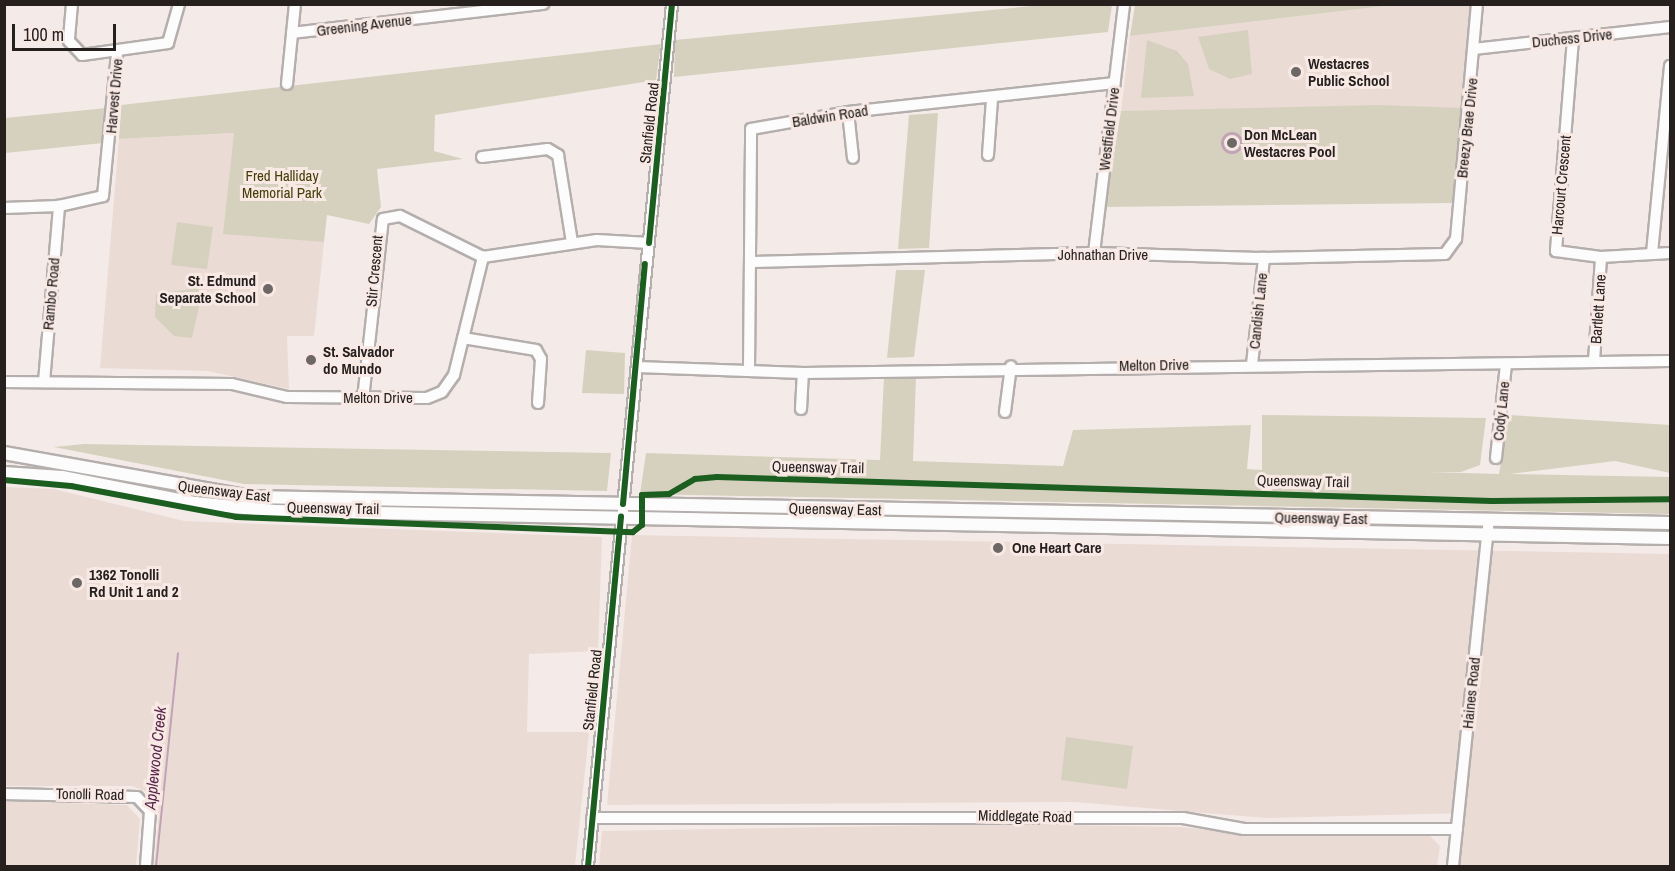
<!DOCTYPE html>
<style>
body{margin:0}
#map{position:relative;width:1675px;height:871px;overflow:hidden;background:#f4ebe8;font-family:"Archivo Narrow",sans-serif}
div>[style]{position:absolute}
.built>*{inset:0;background:#ebdbd5}
.green>*{inset:0;background:#d6d1be}
.water>*{inset:0;background:#c0a3b4}
.round{border-radius:50%}
.stream>*{height:2px;margin:-1px;padding:0 1px;transform-origin:1px;border-radius:1px;background:#c0a3b4}
.roads{filter:drop-shadow(2px 0 #b4aeac) drop-shadow(-2px 0 #b4aeac) drop-shadow(0 2px #b4aeac) drop-shadow(0 -2px #b4aeac)}
.minor>*{height:10px;margin:-5px;padding:0 5px;transform-origin:5px;border-radius:5px;background:#fdfcfc}
.major>*{height:12px;margin:-6px;padding:0 6px;transform-origin:6px;border-radius:6px;background:#fdfcfc}
.cycleway>*{height:6px;margin:-3px;padding:0 3px;transform-origin:3px;border-radius:3px;background:#1b5e20}
.dots>*{width:16px;height:16px;translate:-50% -50%;box-sizing:border-box;border:3px solid #f8e9e4;border-radius:50%}
span{translate:-50% -50%;white-space:nowrap;text-align:center;line-height:1.15;-webkit-text-stroke:6px #f8e9e4;paint-order:stroke}
.street-label{font-size:15px;color:#25201e}
.poi-label{font-size:15px;color:#25201e;font-weight:700}
.left{translate:0 -50%;text-align:left}
.right{translate:-100% -50%;text-align:right}
.park-label{font-size:15px;color:#433e07}
.water-label{font-size:16px;color:#59284c;font-style:italic}
.frame{position:absolute;inset:0;border:6px solid #25201e;pointer-events:none}
.scale{position:absolute;left:12px;top:24px;width:104px;height:27px;box-sizing:border-box;border:3px solid #25201e;border-top:0;padding-left:8px;font-size:18px;line-height:21px;white-space:nowrap;color:#25201e;-webkit-text-stroke:4px #f8e9e4;paint-order:stroke}
</style>
<div id="map">
<div class="built">
<i style="clip-path:polygon(1393px 5px,1470px 5px,1463px 108px,1121px 111px,1130px 36px)"></i>
<i style="clip-path:polygon(234px 133px,300px 238px,324px 242px,314px 336px,287px 336px,289px 389px,208px 371px,100px 368px,119px 139px)"></i>
<i style="clip-path:polygon(5px 487px,54px 489px,184px 521px,602px 537px,598px 651px,529px 654px,527px 732px,589px 732px,575px 866px,154px 866px,159px 814px,148px 792px,132px 786px,5px 786px)"></i>
<i style="clip-path:polygon(632px 535px,1670px 554px,1670px 866px,1460px 866px,1465px 813px,1266px 818px,1074px 802px,607px 805px)"></i>
<i style="clip-path:polygon(5px 801px,127px 805px,140px 819px,136px 866px,5px 866px)"></i>
<i style="clip-path:polygon(999px 824px,1180px 827px,1256px 835px,1429px 835px,1440px 846px,1437px 866px,599px 866px,602px 831px)"></i>
</div>
<div class="green">
<i style="clip-path:polygon(1054px 4px,1112px 5px,1108px 32px,674px 77px,675px 40px)"></i>
<i style="clip-path:polygon(1135px 5px,1135px 4px,1393px 5px,1130px 36px)"></i>
<i style="clip-path:polygon(1248px 30px,1252px 74px,1230px 79px,1209px 69px,1198px 37px)"></i>
<i style="clip-path:polygon(1147px 40px,1177px 51px,1188px 64px,1194px 96px,1141px 98px)"></i>
<i style="clip-path:polygon(661px 44px,656px 80px,435px 115px,434px 151px,463px 159px,377px 169px,381px 207px,369px 224px,327px 215px,324px 242px,223px 234px,234px 133px,119px 139px,121px 105px)"></i>
<i style="clip-path:polygon(1378px 105px,1463px 108px,1455px 203px,1105px 207px,1121px 111px)"></i>
<i style="clip-path:polygon(107px 108px,103px 143px,5px 153px,5px 118px)"></i>
<i style="clip-path:polygon(938px 113px,929px 248px,898px 249px,909px 115px)"></i>
<i style="clip-path:polygon(177px 222px,213px 227px,207px 269px,171px 265px)"></i>
<i style="clip-path:polygon(896px 270px,925px 270px,914px 357px,887px 358px)"></i>
<i style="clip-path:polygon(198px 288px,202px 294px,192px 338px,174px 336px,155px 317px,156px 294px)"></i>
<i style="clip-path:polygon(586px 350px,625px 353px,624px 394px,582px 393px)"></i>
<i style="clip-path:polygon(884px 376px,916px 377px,913px 461px,1063px 466px,1073px 430px,1251px 425px,1247px 469px,1262px 470px,1262px 415px,1486px 418px,1480px 465px,1461px 472px,1429px 472px,1499px 474px,1509px 415px,1670px 425px,1670px 473px,1615px 461px,1510px 474px,1670px 477px,1670px 514px,640px 494px,646px 453px,880px 460px)"></i>
<i style="clip-path:polygon(84px 444px,611px 453px,607px 491px,244px 484px,54px 447px)"></i>
<i style="clip-path:polygon(1066px 737px,1133px 746px,1127px 789px,1061px 780px)"></i>
</div>
<div class="water">
<i class="round" style="left:1221px;top:132px;width:22px;height:22px"></i>
</div>
<div class="stream">
<i style="left:156px;top:866px;width:214px;rotate:-84.1deg"></i>
</div>
<div class="roads">
<div class="minor">
<i style="left:72px;top:4px;width:37px;rotate:95deg"></i>
<i style="left:69px;top:41px;width:19px;rotate:47deg"></i>
<i style="left:82px;top:55px;width:87px;rotate:-7.9deg"></i>
<i style="left:168px;top:43px;width:41px;rotate:-74.2deg"></i>
<i style="left:292px;top:33px;width:253px;rotate:-6.6deg"></i>
<i style="left:1573px;top:39px;width:213px;rotate:94.6deg"></i>
<i style="left:1556px;top:251px;width:45px;rotate:7.6deg"></i>
<i style="left:1601px;top:257px;width:69px;rotate:-3.3deg"></i>
<i style="left:1474px;top:49px;width:197px;rotate:-6.4deg"></i>
<i style="left:287px;top:84px;width:80px;rotate:-84.3deg"></i>
<i style="left:848px;top:112px;width:46px;rotate:83.8deg"></i>
<i style="left:988px;top:155px;width:56px;rotate:-85.9deg"></i>
<i style="left:482px;top:157px;width:66px;rotate:-6.9deg"></i>
<i style="left:548px;top:149px;width:12px;rotate:31deg"></i>
<i style="left:558px;top:155px;width:88px;rotate:80.9deg"></i>
<i style="left:4px;top:208px;width:55px;rotate:-2.1deg"></i>
<i style="left:59px;top:206px;width:45px;rotate:-12.8deg"></i>
<i style="left:103px;top:196px;width:145px;rotate:-84.4deg"></i>
<i style="left:1094px;top:253px;width:251px;rotate:-83.1deg"></i>
<i style="left:1652px;top:253px;width:188px;rotate:-84.5deg"></i>
<i style="left:753px;top:262px;width:341px;rotate:-1.5deg"></i>
<i style="left:1094px;top:253px;width:170px;rotate:1.7deg"></i>
<i style="left:1264px;top:258px;width:181px;rotate:-1.3deg"></i>
<i style="left:1445px;top:254px;width:19px;rotate:-54deg"></i>
<i style="left:1456px;top:239px;width:236px;rotate:-84.9deg"></i>
<i style="left:463px;top:338px;width:74px;rotate:9.3deg"></i>
<i style="left:536px;top:350px;width:10px;rotate:61deg"></i>
<i style="left:541px;top:359px;width:44px;rotate:93.9deg"></i>
<i style="left:1594px;top:361px;width:104px;rotate:-86.1deg"></i>
<i style="left:1252px;top:364px;width:107px;rotate:-83.5deg"></i>
<i style="left:637px;top:367px;width:166px;rotate:2.1deg"></i>
<i style="left:803px;top:373px;width:867px;rotate:-0.79deg"></i>
<i style="left:749px;top:370px;width:241px;rotate:-89.5deg"></i>
<i style="left:751px;top:129px;width:98px;rotate:-9.9deg"></i>
<i style="left:848px;top:112px;width:268px;rotate:-6.2deg"></i>
<i style="left:4px;top:382px;width:228px;rotate:0.5deg"></i>
<i style="left:232px;top:384px;width:57px;rotate:13.3deg"></i>
<i style="left:287px;top:397px;width:140px;rotate:0.4deg"></i>
<i style="left:427px;top:398px;width:16px;rotate:-22deg"></i>
<i style="left:442px;top:392px;width:21px;rotate:-55deg"></i>
<i style="left:454px;top:375px;width:122px;rotate:-76.2deg"></i>
<i style="left:483px;top:257px;width:115px;rotate:-8.5deg"></i>
<i style="left:597px;top:240px;width:52px;rotate:3.3deg"></i>
<i style="left:44px;top:382px;width:177px;rotate:-85.1deg"></i>
<i style="left:363px;top:399px;width:181px;rotate:-83.7deg"></i>
<i style="left:383px;top:219px;width:17px;rotate:-10deg"></i>
<i style="left:400px;top:216px;width:93px;rotate:26.3deg"></i>
<i style="left:801px;top:409px;width:36px;rotate:-87deg"></i>
<i style="left:1005px;top:412px;width:46px;rotate:-82.6deg"></i>
<i style="left:1496px;top:458px;width:95px;rotate:-83.9deg"></i>
<i style="left:4px;top:794px;width:133px;rotate:1.3deg"></i>
<i style="left:137px;top:797px;width:19px;rotate:47deg"></i>
<i style="left:150px;top:811px;width:55px;rotate:94.2deg"></i>
<i style="left:592px;top:818px;width:591px"></i>
<i style="left:1183px;top:818px;width:62px;rotate:10.2deg"></i>
<i style="left:1244px;top:829px;width:213px"></i>
<i style="left:588px;top:866px;width:866px;rotate:-84.43deg"></i>
<i style="left:1453px;top:866px;width:348px;rotate:-84.1deg"></i>
</div>
<div class="major">
<i style="left:4px;top:453px;width:250px;rotate:10.1deg"></i>
<i style="left:250px;top:497px;width:1420px;rotate:1.05deg"></i>
<i style="left:4px;top:473px;width:58px;rotate:3.9deg"></i>
<i style="left:62px;top:477px;width:136px;rotate:11.1deg"></i>
<i style="left:195px;top:503px;width:80px;rotate:5.7deg"></i>
<i style="left:275px;top:511px;width:1395px;rotate:1.11deg"></i>
</div>
</div>
<div class="cycleway">
<i style="left:649px;top:243px;width:240px;rotate:-84.5deg"></i>
<i style="left:4px;top:480px;width:67px;rotate:5.1deg"></i>
<i style="left:71px;top:486px;width:168px;rotate:10.6deg"></i>
<i style="left:236px;top:517px;width:397px;rotate:2.2deg"></i>
<i style="left:633px;top:532px;width:11px;rotate:-38deg"></i>
<i style="left:642px;top:525px;width:30px;rotate:-90deg"></i>
<i style="left:642px;top:495px;width:27px;rotate:-2deg"></i>
<i style="left:669px;top:494px;width:30px;rotate:-30deg"></i>
<i style="left:695px;top:479px;width:22px;rotate:-5deg"></i>
<i style="left:717px;top:477px;width:775px;rotate:1.77deg"></i>
<i style="left:1492px;top:501px;width:178px;rotate:-0.6deg"></i>
<i style="left:623px;top:504px;width:241px;rotate:-84.8deg"></i>
<i style="left:588px;top:866px;width:351px;rotate:-84.6deg"></i>
</div>
<div class="dots">
<i style="left:1296px;top:72px;background:#6d6765"></i>
<i style="left:1232px;top:143px;background:#6d6765"></i>
<i style="left:268px;top:289px;background:#6d6765"></i>
<i style="left:311px;top:360px;background:#6d6765"></i>
<i style="left:998px;top:548px;background:#6d6765"></i>
<i style="left:77px;top:583px;background:#6d6765"></i>
</div>
<div class="street-label">
<span style="left:364px;top:25px;rotate:-7deg">Greening Avenue</span>
<span style="left:1572px;top:38px;rotate:-6deg">Duchess Drive</span>
<span style="left:114px;top:96px;rotate:-85deg">Harvest Drive</span>
<span style="left:830px;top:116px;rotate:-9deg">Baldwin Road</span>
<span style="left:649px;top:123px;rotate:-84deg">Stanfield Road</span>
<span style="left:1467px;top:128px;rotate:-84deg">Breezy Brae Drive</span>
<span style="left:1109px;top:129px;rotate:-83deg">Westfield Drive</span>
<span style="left:1561px;top:185px;rotate:-85deg">Harcourt Crescent</span>
<span style="left:1103px;top:255px">Johnathan Drive</span>
<span style="left:374px;top:271px;rotate:-85deg">Stir Crescent</span>
<span style="left:51px;top:294px;rotate:-85deg">Rambo Road</span>
<span style="left:1598px;top:309px;rotate:-86deg">Bartlett Lane</span>
<span style="left:1258px;top:311px;rotate:-84deg">Candish Lane</span>
<span style="left:1154px;top:365px;rotate:-1deg">Melton Drive</span>
<span style="left:378px;top:398px">Melton Drive</span>
<span style="left:1501px;top:411px;rotate:-84deg">Cody Lane</span>
<span style="left:818px;top:467px;rotate:1deg">Queensway Trail</span>
<span style="left:1303px;top:481px;rotate:1deg">Queensway Trail</span>
<span style="left:224px;top:491px;rotate:7deg">Queensway East</span>
<span style="left:333px;top:508px;rotate:1deg">Queensway Trail</span>
<span style="left:835px;top:509px;rotate:1deg">Queensway East</span>
<span style="left:1321px;top:518px;rotate:1deg">Queensway East</span>
<span style="left:592px;top:690px;rotate:-84deg">Stanfield Road</span>
<span style="left:1471px;top:693px;rotate:-84deg">Haines Road</span>
<span style="left:90px;top:794px;rotate:1deg">Tonolli Road</span>
<span style="left:1025px;top:816px;rotate:1deg">Middlegate Road</span>
</div>
<div class="poi-label">
<span class="left" style="left:1308px;top:72px">Westacres<br>Public School</span>
<span class="left" style="left:1244px;top:143px">Don McLean<br>Westacres Pool</span>
<span class="right" style="left:256px;top:289px">St. Edmund<br>Separate School</span>
<span class="left" style="left:323px;top:360px">St. Salvador<br>do Mundo</span>
<span class="left" style="left:1012px;top:548px">One Heart Care</span>
<span class="left" style="left:89px;top:583px">1362 Tonolli<br>Rd Unit 1 and 2</span>
</div>
<div class="park-label">
<span style="left:282px;top:184px">Fred Halliday<br>Memorial Park</span>
</div>
<div class="water-label">
<span style="left:155px;top:758px;rotate:-84deg">Applewood Creek</span>
</div>
<div class="frame"></div>
<div class="scale">100 m</div>
</div>
